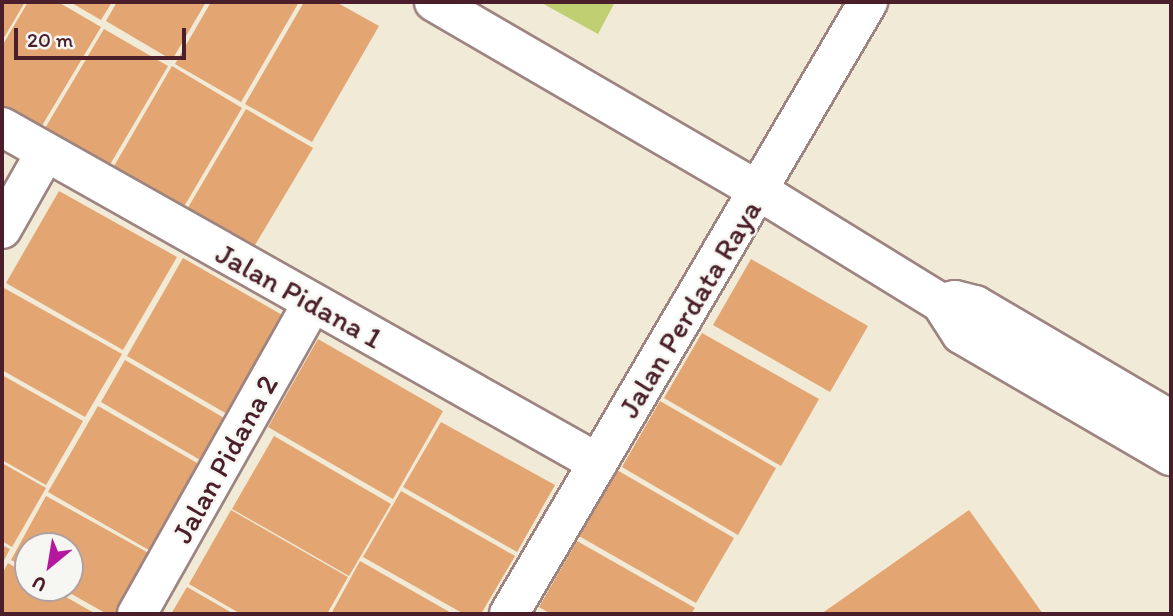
<!DOCTYPE html>
<style>
body{margin:0}
#map{position:relative;width:1173px;height:616px;overflow:hidden;background:#f0ead7;font-family:Itim,sans-serif}
div>[style]{position:absolute}
.green>*{inset:0;background:#c0cf71}
.building>*{inset:0;background:#e3a571}
.roads{filter:drop-shadow(2px 0 #9d8481) drop-shadow(-2px 0 #9d8481) drop-shadow(0 2px #9d8481) drop-shadow(0 -2px #9d8481)}
.street>*{height:38px;margin:-19px;padding:0 19px;transform-origin:19px;border-radius:19px;background:#fff}
span{translate:-50% -50%;white-space:nowrap;text-align:center;line-height:1.15;-webkit-text-stroke:5px #f6f6f2;paint-order:stroke}
.street-label{font-size:30px;color:#4a1f2b}
.frame{position:absolute;inset:0;border:4px solid #4a1f2b;pointer-events:none}
.north{position:absolute;left:14px;top:532px;width:70px;height:70px;box-sizing:border-box;background:#f6f6f2;border:2px solid #b1a0a2;border-radius:50%;rotate:210deg;font-size:19px;font-weight:700;line-height:28px;text-align:center;color:#4a1f2b}
.north::after{content:'';display:block;margin:auto;width:24px;height:32px;background:#b5179e;clip-path:polygon(50% 0,100% 100%,50% 72%,0 100%)}
.scale{position:absolute;left:14px;top:28px;width:172px;height:32px;box-sizing:border-box;border:4px solid #4a1f2b;border-top:0;padding-left:9px;font-size:21px;line-height:24px;white-space:nowrap;color:#4a1f2b;-webkit-text-stroke:5px #f6f6f2;paint-order:stroke}
</style>
<div id="map">
<div class="green">
<i style="clip-path:polygon(540px 2px,615px 2px,598px 34px)"></i>
</div>
<div class="building">
<i style="clip-path:polygon(2px 2px,25px 2px,2px 41px)"></i>
<i style="clip-path:polygon(28px 2px,58px 2px,101px 27px,40px 129px,2px 105px,2px 46px)"></i>
<i style="clip-path:polygon(70px 2px,112px 2px,101px 20px)"></i>
<i style="clip-path:polygon(117px 2px,206px 2px,172px 60px,106px 21px)"></i>
<i style="clip-path:polygon(211px 2px,299px 2px,241px 102px,175px 64px)"></i>
<i style="clip-path:polygon(304px 2px,336px 2px,379px 26px,312px 142px,245px 104px)"></i>
<i style="clip-path:polygon(104px 29px,168px 66px,108px 168px,44px 130px)"></i>
<i style="clip-path:polygon(172px 66px,242px 108px,182px 210px,113px 168px)"></i>
<i style="clip-path:polygon(246px 109px,313px 148px,252px 250px,186px 211px)"></i>
<i style="clip-path:polygon(59px 191px,177px 257px,123px 350px,6px 283px)"></i>
<i style="clip-path:polygon(183px 258px,289px 319px,234px 418px,127px 356px)"></i>
<i style="clip-path:polygon(751px 259px,868px 326px,830px 392px,713px 325px)"></i>
<i style="clip-path:polygon(4px 288px,122px 354px,85px 417px,2px 370px)"></i>
<i style="clip-path:polygon(702px 333px,819px 399px,781px 466px,664px 398px)"></i>
<i style="clip-path:polygon(318px 339px,443px 411px,393px 499px,268px 427px)"></i>
<i style="clip-path:polygon(125px 360px,231px 422px,207px 464px,101px 402px)"></i>
<i style="clip-path:polygon(2px 375px,83px 421px,46px 485px,2px 460px)"></i>
<i style="clip-path:polygon(660px 401px,776px 468px,738px 535px,622px 467px)"></i>
<i style="clip-path:polygon(98px 406px,204px 467px,154px 553px,48px 492px)"></i>
<i style="clip-path:polygon(441px 422px,555px 485px,517px 552px,403px 487px)"></i>
<i style="clip-path:polygon(274px 436px,391px 504px,349px 576px,232px 509px)"></i>
<i style="clip-path:polygon(2px 463px,46px 488px,12px 547px,2px 541px)"></i>
<i style="clip-path:polygon(617px 470px,734px 538px,696px 603px,579px 536px)"></i>
<i style="clip-path:polygon(401px 491px,515px 556px,481px 614px,464px 614px,363px 557px)"></i>
<i style="clip-path:polygon(46px 496px,154px 556px,121px 614px,107px 614px,61px 588px,70px 588px,70px 546px,28px 546px,28px 569px,11px 560px)"></i>
<i style="clip-path:polygon(231px 510px,348px 577px,327px 614px,241px 614px,189px 584px)"></i>
<i style="clip-path:polygon(969px 510px,1043px 614px,821px 614px)"></i>
<i style="clip-path:polygon(577px 541px,695px 608px,691px 614px,551px 614px,539px 607px)"></i>
<i style="clip-path:polygon(2px 545px,10px 549px,2px 564px)"></i>
<i style="clip-path:polygon(360px 561px,453px 614px,331px 614px)"></i>
<i style="clip-path:polygon(8px 563px,28px 575px,28px 588px,50px 588px,96px 614px,2px 614px,2px 574px)"></i>
<i style="clip-path:polygon(187px 587px,234px 614px,171px 614px)"></i>
</div>
<div class="roads">
<div class="street">
<i style="left:434px;top:2px;width:376px;rotate:30.2deg"></i>
<i style="left:759px;top:191px;width:214px;rotate:31.6deg"></i>
<i style="left:941px;top:303px;width:37px;rotate:57deg"></i>
<i style="left:961px;top:334px;width:243px;rotate:30.2deg"></i>
<i style="left:2px;top:127px;width:684px;rotate:29.41deg"></i>
<i style="left:2px;top:229px;width:87px;rotate:-60.5deg"></i>
<i style="left:941px;top:303px;width:14px;rotate:-12deg"></i>
<i style="left:955px;top:300px;width:21px;rotate:14deg"></i>
<i style="left:975px;top:305px;width:227px;rotate:30.4deg"></i>
<i style="left:137px;top:614px;width:357px;rotate:-60.6deg"></i>
<i style="left:509px;top:614px;width:710px;rotate:-59.6deg"></i>
</div>
</div>
<div class="street-label">
<span style="left:299px;top:296px;rotate:29deg">Jalan Pidana 1</span>
<span style="left:690px;top:309px;rotate:-59deg">Jalan Perdata Raya</span>
<span style="left:225px;top:459px;rotate:-61deg">Jalan Pidana 2</span>
</div>
<div class="frame"></div>
<div class="north">U</div>
<div class="scale">20 m</div>
</div>
